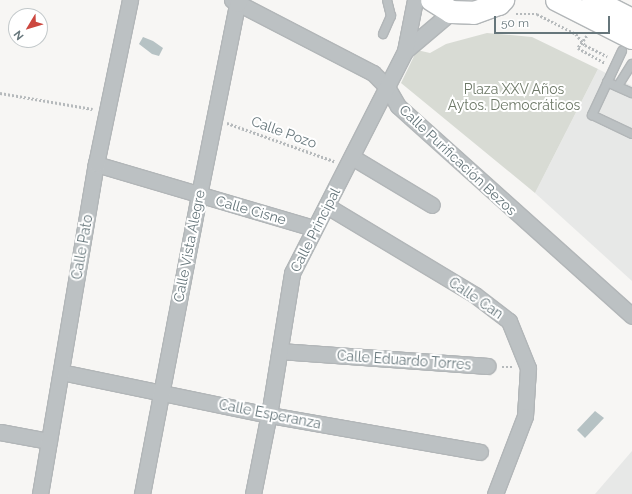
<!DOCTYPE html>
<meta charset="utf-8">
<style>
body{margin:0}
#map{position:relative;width:632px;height:494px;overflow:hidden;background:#f7f6f4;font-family:Raleway,sans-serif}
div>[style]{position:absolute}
.built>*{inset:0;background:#e7e8e7}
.green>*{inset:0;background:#d8dbd4}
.water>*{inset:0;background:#b6c2c4}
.path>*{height:2.5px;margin-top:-1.25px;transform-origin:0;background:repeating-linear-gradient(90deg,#b6babc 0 2px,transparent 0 4px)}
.roads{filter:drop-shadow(1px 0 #b2b6b8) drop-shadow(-1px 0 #b2b6b8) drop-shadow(0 1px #b2b6b8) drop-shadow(0 -1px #b2b6b8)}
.lane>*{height:8px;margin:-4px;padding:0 4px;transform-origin:4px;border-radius:4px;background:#bcc1c3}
.street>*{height:15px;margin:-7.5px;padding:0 7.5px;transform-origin:7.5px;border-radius:7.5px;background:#bcc1c3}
.highway>*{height:22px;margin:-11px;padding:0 11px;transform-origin:11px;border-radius:11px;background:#fff}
span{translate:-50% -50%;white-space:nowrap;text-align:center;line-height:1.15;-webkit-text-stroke:4px #fff;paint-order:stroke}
.park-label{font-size:14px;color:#6e7968}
.street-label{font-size:14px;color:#66767b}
.north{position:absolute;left:8px;top:8px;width:40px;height:40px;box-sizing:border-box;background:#fff;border:1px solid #c2c8ca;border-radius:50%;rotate:232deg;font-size:11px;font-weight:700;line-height:16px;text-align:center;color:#66767b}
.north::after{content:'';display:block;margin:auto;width:14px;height:18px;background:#cc473f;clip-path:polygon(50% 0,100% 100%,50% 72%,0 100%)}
.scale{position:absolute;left:494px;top:16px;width:116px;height:18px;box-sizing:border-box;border:2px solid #66767b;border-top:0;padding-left:5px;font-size:12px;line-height:14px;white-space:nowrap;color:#66767b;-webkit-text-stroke:3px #fff;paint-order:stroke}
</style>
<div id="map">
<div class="built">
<i style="clip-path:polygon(598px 69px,632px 86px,632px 281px,535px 193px)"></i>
<i style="clip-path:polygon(632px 451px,632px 494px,595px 494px)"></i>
</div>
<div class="green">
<i style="clip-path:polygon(487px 33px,532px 37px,598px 69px,535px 193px,401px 83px,417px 50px,430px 53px,446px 44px)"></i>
</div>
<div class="water">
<i style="clip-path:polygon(143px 37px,153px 41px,163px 48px,159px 56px,152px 54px,139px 44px)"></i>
<i style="clip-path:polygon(595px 411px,604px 418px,585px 438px,577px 430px)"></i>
</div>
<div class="path">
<i style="left:516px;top:14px;width:21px"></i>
<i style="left:537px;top:14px;width:44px;rotate:27.1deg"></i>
<i style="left:576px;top:34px;width:14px;rotate:51deg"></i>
<i style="left:585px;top:45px;width:25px;rotate:27deg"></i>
<i style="left:587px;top:36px;width:15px;rotate:127deg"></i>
<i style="left:578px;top:48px;width:31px;rotate:29deg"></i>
<i style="left:0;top:93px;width:94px;rotate:9.8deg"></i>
<i style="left:227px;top:123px;width:114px;rotate:19.6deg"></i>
<i style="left:502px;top:367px;width:11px"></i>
</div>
<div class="roads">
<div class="lane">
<i style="left:383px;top:34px;width:20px;rotate:-66deg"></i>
<i style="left:391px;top:16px;width:16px;rotate:-104deg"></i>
<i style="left:622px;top:51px;width:71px;rotate:115.1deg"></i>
<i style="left:592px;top:115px;width:44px;rotate:25.4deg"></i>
<i style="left:607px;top:82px;width:27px;rotate:24deg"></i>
<i style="left:618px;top:86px;width:26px;rotate:-58deg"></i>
</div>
<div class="street">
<i style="left:232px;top:0;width:159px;rotate:27.4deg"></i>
<i style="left:373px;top:73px;width:20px;rotate:45deg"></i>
<i style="left:387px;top:87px;width:22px;rotate:60deg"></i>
<i style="left:398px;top:106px;width:314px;rotate:41.9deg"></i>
<i style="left:405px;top:51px;width:60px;rotate:-40.3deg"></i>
<i style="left:352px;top:157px;width:93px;rotate:31deg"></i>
<i style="left:96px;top:164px;width:227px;rotate:16.4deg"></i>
<i style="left:327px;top:206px;width:173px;rotate:31deg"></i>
<i style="left:475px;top:295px;width:43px;rotate:37.4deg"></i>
<i style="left:509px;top:321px;width:51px;rotate:68deg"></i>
<i style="left:528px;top:368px;width:48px;rotate:93.6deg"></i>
<i style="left:525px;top:416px;width:84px;rotate:111deg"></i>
<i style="left:280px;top:351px;width:208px;rotate:4.1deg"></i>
<i style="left:61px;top:372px;width:212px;rotate:11.7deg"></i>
<i style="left:269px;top:415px;width:214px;rotate:9.9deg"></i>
<i style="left:0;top:432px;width:50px;rotate:10.4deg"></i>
<i style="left:40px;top:494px;width:335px;rotate:-80.4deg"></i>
<i style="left:96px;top:164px;width:167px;rotate:-78.3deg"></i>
<i style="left:142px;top:494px;width:304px;rotate:-79.2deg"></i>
<i style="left:199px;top:195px;width:195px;rotate:-78.7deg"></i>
<i style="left:237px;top:4px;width:5px;rotate:-53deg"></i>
<i style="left:253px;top:494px;width:93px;rotate:-78.8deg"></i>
<i style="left:271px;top:403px;width:132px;rotate:-80.8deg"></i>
<i style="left:292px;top:273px;width:249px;rotate:-63deg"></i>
<i style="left:405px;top:51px;width:52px;rotate:-78.9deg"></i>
</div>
<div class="highway">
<i style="left:432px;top:0;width:22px;rotate:32deg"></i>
<i style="left:451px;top:12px;width:23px;rotate:2deg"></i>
<i style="left:474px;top:13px;width:27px;rotate:-20deg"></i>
<i style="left:499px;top:4px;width:6px;rotate:-45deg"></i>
<i style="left:557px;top:0;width:84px;rotate:26.9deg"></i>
<i style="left:593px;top:0;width:44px;rotate:27.1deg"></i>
</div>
</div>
<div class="park-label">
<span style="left:514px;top:97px">Plaza XXV Años<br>Aytos. Democráticos</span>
</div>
<div class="street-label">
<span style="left:284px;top:132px;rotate:20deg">Calle Pozo</span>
<span style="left:458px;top:160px;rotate:43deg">Calle Purificación Bezos</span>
<span style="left:251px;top:210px;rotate:16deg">Calle Cisne</span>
<span style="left:315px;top:230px;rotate:-63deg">Calle Principal</span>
<span style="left:189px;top:246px;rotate:-79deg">Calle Vista Alegre</span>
<span style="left:82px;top:247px;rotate:-80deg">Calle Pato</span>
<span style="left:476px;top:298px;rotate:34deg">Calle Can</span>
<span style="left:404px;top:360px;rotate:4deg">Calle Eduardo Torres</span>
<span style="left:270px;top:414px;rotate:11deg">Calle Esperanza</span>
</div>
<div class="north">N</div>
<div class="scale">50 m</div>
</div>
